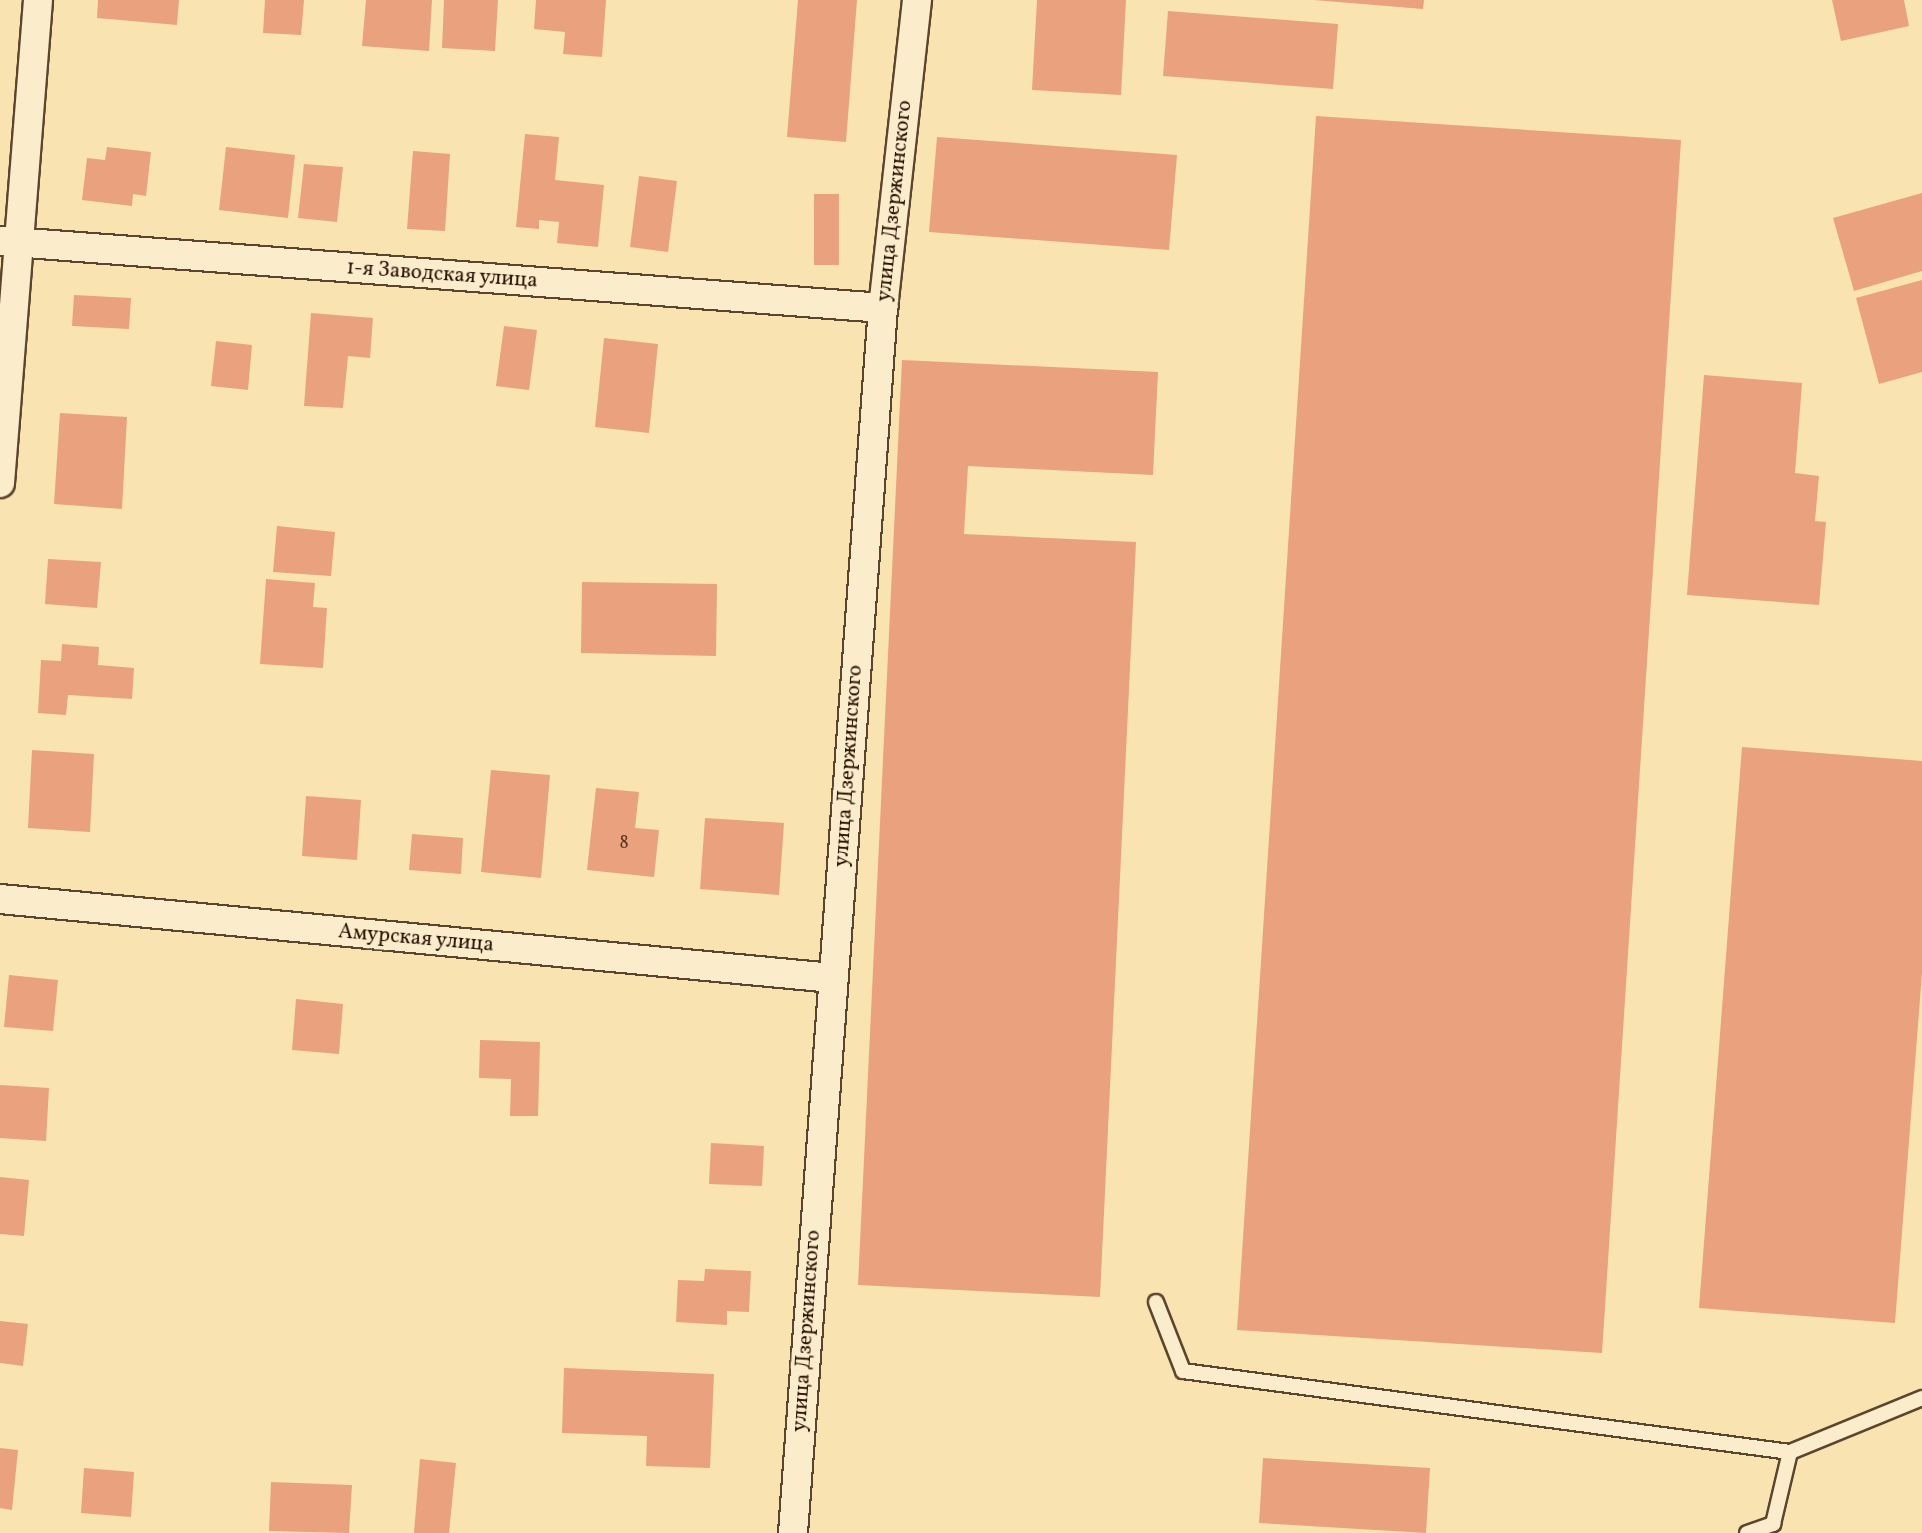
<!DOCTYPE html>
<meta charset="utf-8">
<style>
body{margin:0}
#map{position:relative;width:1922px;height:1533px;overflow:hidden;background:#f9e4b1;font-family:Vollkorn,serif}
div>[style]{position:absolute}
.building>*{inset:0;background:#e9a17e}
.roads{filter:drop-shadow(2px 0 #5c452e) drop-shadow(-2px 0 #5c452e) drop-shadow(0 2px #5c452e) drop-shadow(0 -2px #5c452e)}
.lane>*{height:14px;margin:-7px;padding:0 7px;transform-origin:7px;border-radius:7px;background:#fbedcc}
.street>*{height:28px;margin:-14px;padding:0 14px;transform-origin:14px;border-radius:14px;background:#fbedcc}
span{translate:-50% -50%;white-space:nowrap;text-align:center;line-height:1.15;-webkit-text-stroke:7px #fbedcc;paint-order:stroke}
.number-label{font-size:18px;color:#583421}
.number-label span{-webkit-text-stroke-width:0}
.street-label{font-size:21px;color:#281002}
</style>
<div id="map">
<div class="building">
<i style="clip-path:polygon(98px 0,179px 0,177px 25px,97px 18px)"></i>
<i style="clip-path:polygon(265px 0,304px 0,301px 35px,263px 33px)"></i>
<i style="clip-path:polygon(366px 0,432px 0,429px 51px,362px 46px)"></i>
<i style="clip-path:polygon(444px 0,498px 0,495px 51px,442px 48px)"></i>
<i style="clip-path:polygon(536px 0,606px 0,602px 57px,563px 54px,565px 32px,534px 29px)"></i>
<i style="clip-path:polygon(798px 0,857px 0,846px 142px,787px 137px)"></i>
<i style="clip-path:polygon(1037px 0,1126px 0,1121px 95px,1032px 90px)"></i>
<i style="clip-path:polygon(1314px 0,1424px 0,1423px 9px)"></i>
<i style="clip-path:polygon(1832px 0,1904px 0,1909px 26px,1841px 41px)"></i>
<i style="clip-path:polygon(1168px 11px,1338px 24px,1333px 89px,1163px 76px)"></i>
<i style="clip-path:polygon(1316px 116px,1681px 140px,1602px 1353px,1237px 1330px)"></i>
<i style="clip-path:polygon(525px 134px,559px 137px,555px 180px,604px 185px,598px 247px,557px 243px,559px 222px,539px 220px,539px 229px,516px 227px)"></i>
<i style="clip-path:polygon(937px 137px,1177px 155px,1169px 250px,929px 232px)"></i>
<i style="clip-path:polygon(107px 147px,151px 152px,146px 196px,133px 194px,132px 206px,82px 200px,87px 158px,105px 160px)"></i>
<i style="clip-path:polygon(226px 147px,295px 155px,288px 218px,219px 210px)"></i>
<i style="clip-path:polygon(413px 151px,450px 154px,445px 231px,407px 229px)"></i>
<i style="clip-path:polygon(304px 164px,343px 167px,337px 222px,298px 218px)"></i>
<i style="clip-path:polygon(639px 176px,677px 181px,668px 252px,630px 247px)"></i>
<i style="clip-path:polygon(1922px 193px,1922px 271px,1854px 291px,1833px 218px)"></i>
<i style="clip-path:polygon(814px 194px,839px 194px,839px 265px,814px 265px)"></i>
<i style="clip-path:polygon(1922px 280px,1922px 372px,1879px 384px,1856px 298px)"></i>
<i style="clip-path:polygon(74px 295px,131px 298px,129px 329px,72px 326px)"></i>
<i style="clip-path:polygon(311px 313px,373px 318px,370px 358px,348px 356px,343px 408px,304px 406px)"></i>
<i style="clip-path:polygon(504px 326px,537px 330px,529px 390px,496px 386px)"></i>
<i style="clip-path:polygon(604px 338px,658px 344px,649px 433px,595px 427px)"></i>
<i style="clip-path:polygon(216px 341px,252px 345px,248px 390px,211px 386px)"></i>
<i style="clip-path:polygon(902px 360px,1158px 372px,1153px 475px,968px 466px,964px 534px,1136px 542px,1100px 1297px,858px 1285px)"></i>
<i style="clip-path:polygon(1704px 375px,1802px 383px,1795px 473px,1819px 476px,1815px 521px,1826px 522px,1819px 605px,1687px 595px)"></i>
<i style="clip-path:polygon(60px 413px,127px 417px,122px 509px,54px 504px)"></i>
<i style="clip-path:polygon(277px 526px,335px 532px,331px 576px,273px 572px)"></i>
<i style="clip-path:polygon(48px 559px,101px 562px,97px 608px,45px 604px)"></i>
<i style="clip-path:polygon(266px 579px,315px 583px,313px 607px,327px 608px,323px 668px,260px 664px)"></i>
<i style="clip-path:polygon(582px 582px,717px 584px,716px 656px,581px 653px)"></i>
<i style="clip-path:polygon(62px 644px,99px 647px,98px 665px,134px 668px,132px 699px,68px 695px,66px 715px,38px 713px,41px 660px,61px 661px)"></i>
<i style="clip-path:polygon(1742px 747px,1922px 761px,1922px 973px,1895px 1323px,1699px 1308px)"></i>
<i style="clip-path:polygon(32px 750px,94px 754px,90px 832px,28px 828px)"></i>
<i style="clip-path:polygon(491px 770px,550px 775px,541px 878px,481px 872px)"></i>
<i style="clip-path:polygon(596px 788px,639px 792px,635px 828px,659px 830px,654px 877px,587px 870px)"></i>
<i style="clip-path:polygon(306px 796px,361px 800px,357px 860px,302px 856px)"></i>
<i style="clip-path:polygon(705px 818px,784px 823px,779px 895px,700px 889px)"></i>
<i style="clip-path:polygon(412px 834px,463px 838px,461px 874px,409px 870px)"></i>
<i style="clip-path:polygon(9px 975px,58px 980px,53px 1031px,4px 1027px)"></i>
<i style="clip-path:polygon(296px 999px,343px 1004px,339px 1054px,292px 1050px)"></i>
<i style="clip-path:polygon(480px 1040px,540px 1042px,538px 1116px,510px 1116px,511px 1079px,479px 1078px)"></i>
<i style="clip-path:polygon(0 1085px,49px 1088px,46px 1141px,0 1138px)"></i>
<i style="clip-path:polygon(711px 1143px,764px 1146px,762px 1186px,709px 1184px)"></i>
<i style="clip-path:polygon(0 1177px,29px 1180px,24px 1236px,0 1234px)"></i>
<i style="clip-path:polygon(705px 1269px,751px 1271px,749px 1312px,727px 1311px,727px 1325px,676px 1322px,678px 1280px,704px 1281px)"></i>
<i style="clip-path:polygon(0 1321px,28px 1324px,23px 1366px,0 1363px)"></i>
<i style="clip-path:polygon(564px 1368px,714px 1374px,710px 1468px,646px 1466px,647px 1436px,562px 1433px)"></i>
<i style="clip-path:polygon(0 1448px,18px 1450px,12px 1510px,0 1508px)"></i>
<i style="clip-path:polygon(1263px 1458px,1430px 1468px,1426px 1533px,1259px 1523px)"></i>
<i style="clip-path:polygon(420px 1459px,456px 1463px,449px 1533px,414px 1533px)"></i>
<i style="clip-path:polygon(84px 1468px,134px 1472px,131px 1517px,81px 1513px)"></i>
<i style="clip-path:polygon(271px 1482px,352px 1485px,349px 1533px,269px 1531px)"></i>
</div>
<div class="roads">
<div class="lane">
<i style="left:1156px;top:1302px;width:74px;rotate:68.6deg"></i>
<i style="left:1183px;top:1371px;width:612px;rotate:7.6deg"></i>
<i style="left:1747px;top:1533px;width:28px;rotate:-19deg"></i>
<i style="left:1773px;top:1524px;width:74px;rotate:-76.7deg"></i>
<i style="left:1790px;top:1452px;width:143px;rotate:-22.2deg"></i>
</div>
<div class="street">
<i style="left:0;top:241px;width:886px;rotate:4.34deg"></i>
<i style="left:0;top:483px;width:484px;rotate:-85.5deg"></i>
<i style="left:0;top:899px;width:837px;rotate:5.42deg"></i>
<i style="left:793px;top:1533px;width:1228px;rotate:-85.8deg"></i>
<i style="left:883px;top:308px;width:310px;rotate:-83.7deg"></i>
</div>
</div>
<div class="number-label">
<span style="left:624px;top:844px">8</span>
</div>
<div class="street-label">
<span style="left:895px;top:201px;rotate:-84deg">улица Дзержинского</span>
<span style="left:442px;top:275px;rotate:4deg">1-я Заводская улица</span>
<span style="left:849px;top:766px;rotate:-86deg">улица Дзержинского</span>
<span style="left:416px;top:939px;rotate:5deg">Амурская улица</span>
<span style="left:807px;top:1331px;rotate:-86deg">улица Дзержинского</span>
</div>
</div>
